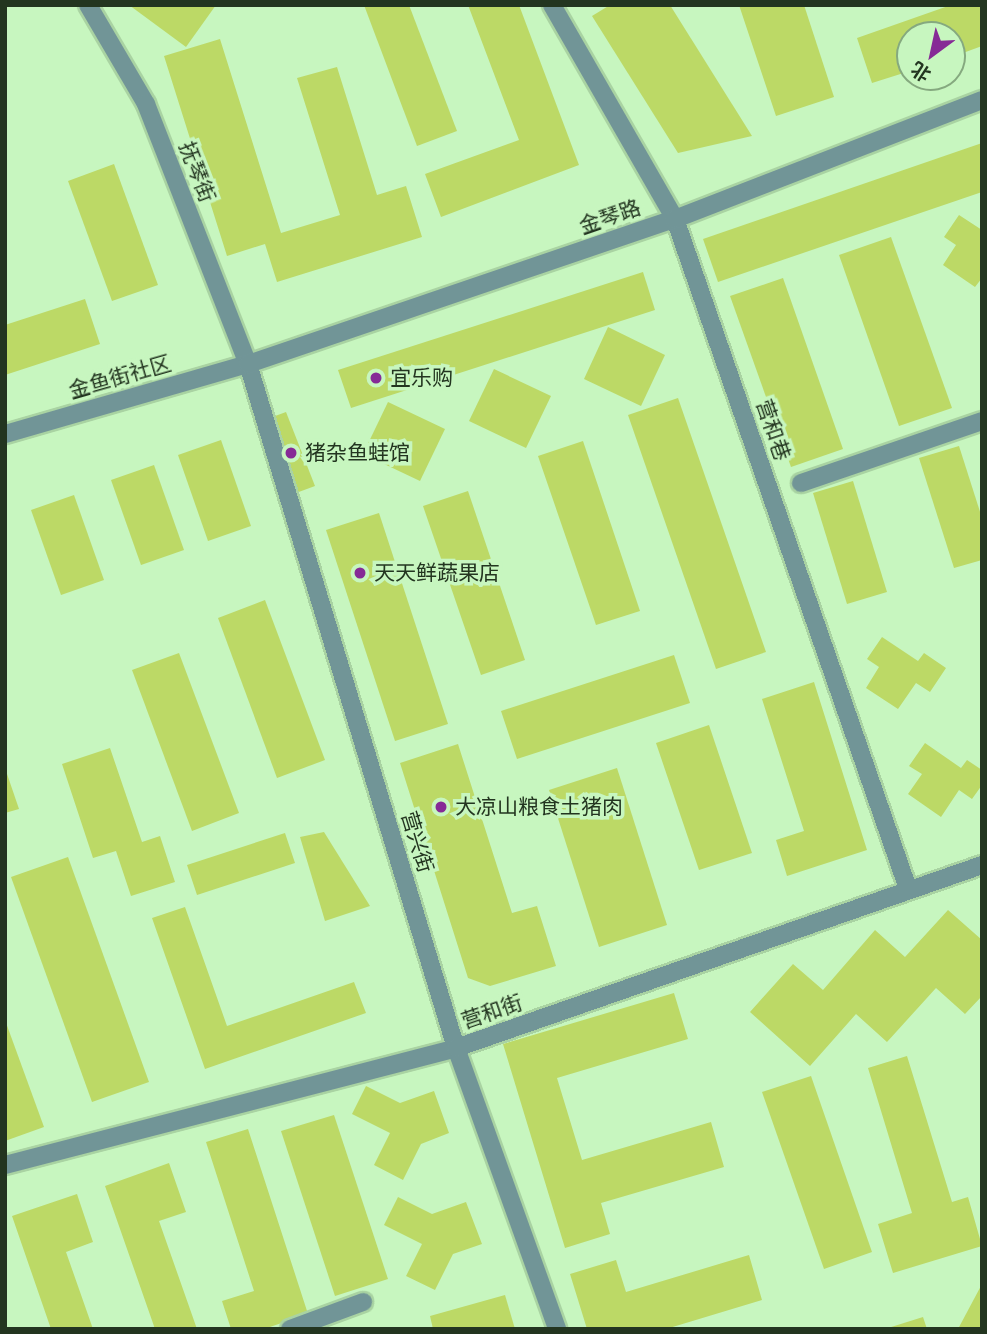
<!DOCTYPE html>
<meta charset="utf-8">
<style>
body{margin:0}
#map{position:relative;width:987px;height:1334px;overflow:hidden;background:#c7f6bf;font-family:"PT Sans","Noto Sans SC",sans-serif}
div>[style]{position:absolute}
.building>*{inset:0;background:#bcd966}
.roads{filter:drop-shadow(2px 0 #a9d3a2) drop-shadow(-2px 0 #a9d3a2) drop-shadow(0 2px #a9d3a2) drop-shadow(0 -2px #a9d3a2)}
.minor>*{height:18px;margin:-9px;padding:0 9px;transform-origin:9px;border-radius:9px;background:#719597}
.dots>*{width:19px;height:19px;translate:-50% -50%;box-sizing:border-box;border:4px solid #c7f6bf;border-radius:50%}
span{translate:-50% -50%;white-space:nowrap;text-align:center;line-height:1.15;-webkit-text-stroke:7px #c7f6bf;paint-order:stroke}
.street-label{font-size:21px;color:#233520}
.poi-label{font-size:21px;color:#233520}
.left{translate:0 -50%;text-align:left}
.frame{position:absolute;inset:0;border:7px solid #233520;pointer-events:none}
.north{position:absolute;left:896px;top:21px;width:70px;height:70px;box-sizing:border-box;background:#c7f6bf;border:2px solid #85a97f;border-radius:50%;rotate:213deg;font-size:19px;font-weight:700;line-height:28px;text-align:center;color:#233520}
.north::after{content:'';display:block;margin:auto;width:24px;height:32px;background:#862a96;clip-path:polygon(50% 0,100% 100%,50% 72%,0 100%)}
</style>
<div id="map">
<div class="building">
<i style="clip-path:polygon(129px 5px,216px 5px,186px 47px)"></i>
<i style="clip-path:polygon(364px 5px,409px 5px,457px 131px,417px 146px)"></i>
<i style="clip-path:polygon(468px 5px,519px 5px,579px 165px,441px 217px,425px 174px,519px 140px)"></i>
<i style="clip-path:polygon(610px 5px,670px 5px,752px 136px,678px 153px,592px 16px)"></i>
<i style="clip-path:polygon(739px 5px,804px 5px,834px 97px,776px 116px)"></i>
<i style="clip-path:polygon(951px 5px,982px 5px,982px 46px,952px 57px,952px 35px,910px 35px,910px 71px,872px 83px,857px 38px)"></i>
<i style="clip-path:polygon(220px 39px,281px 233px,340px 215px,297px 78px,337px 67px,377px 195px,406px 186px,422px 237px,277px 282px,265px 244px,227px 256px,164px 56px)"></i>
<i style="clip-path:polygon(982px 143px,982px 192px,718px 282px,703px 239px)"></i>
<i style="clip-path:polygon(114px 164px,158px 285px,112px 301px,68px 181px)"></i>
<i style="clip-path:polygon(959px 215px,982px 230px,982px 278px,975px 287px,943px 265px,956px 245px,944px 237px)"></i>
<i style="clip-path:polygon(891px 237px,952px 408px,899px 426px,839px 255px)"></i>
<i style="clip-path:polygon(643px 272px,655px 310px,351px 408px,338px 370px)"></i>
<i style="clip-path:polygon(783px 278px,843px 449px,791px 467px,730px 296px)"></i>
<i style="clip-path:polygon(85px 299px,100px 344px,5px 375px,5px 325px)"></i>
<i style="clip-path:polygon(608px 327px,665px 355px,641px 406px,584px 379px)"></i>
<i style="clip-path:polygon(494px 369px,551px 396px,526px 448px,469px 421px)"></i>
<i style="clip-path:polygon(678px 398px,766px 652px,716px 669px,628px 415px)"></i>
<i style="clip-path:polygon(388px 402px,445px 429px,420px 481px,363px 454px)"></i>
<i style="clip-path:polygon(286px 412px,315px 486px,296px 493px,267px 419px)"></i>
<i style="clip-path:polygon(221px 440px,251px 526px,208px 541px,178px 455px)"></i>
<i style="clip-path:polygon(583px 441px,640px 611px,596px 625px,538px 456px)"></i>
<i style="clip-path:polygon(959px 446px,982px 518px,982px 560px,954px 568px,919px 458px)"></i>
<i style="clip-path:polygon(154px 465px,184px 550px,141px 565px,111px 480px)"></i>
<i style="clip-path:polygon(853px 481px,887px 592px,847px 604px,813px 493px)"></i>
<i style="clip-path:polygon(468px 491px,525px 660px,481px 675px,423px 506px)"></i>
<i style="clip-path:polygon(74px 495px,104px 580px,61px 595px,31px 510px)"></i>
<i style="clip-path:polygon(379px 513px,448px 724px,395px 741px,326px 530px)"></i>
<i style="clip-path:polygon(265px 600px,325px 760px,277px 778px,218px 618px)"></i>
<i style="clip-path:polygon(882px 637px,918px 661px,924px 653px,946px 668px,930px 692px,916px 683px,898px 709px,866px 688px,879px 667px,867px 659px)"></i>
<i style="clip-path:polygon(179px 653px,239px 813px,192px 831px,132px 670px)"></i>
<i style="clip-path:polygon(674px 655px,690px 703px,517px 759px,501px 711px)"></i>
<i style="clip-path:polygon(814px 682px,867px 850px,787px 876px,776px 840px,804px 831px,762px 699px)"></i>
<i style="clip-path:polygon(709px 725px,752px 853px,699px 870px,656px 743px)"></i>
<i style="clip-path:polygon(925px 743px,961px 768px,967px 760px,982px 770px,982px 785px,972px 799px,959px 790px,941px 817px,908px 794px,922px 774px,909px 766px)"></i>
<i style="clip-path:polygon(458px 744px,512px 913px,537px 906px,556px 966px,490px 986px,468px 978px,400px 763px)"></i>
<i style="clip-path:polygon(110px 748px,142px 842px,160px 836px,175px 882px,131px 896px,116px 851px,93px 858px,62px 764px)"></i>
<i style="clip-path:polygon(5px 768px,19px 809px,5px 813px)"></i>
<i style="clip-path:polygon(617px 768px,667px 925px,599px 947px,549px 790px)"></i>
<i style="clip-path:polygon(324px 832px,370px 906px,325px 921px,300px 837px)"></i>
<i style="clip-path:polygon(285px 833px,295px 863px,197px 895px,187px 865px)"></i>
<i style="clip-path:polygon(68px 857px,149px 1082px,92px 1102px,11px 877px)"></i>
<i style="clip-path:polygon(185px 907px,227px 1026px,354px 982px,366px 1013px,205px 1069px,152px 918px)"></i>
<i style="clip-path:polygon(948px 910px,982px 940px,982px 996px,965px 1014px,936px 988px,887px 1042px,856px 1014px,810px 1066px,750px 1012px,793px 964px,823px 990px,875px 930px,905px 957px)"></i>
<i style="clip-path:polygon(674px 993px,688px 1039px,557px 1078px,582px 1160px,711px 1122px,724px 1167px,601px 1203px,610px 1234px,565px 1248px,503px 1044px)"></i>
<i style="clip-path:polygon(5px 1020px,44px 1127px,5px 1141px)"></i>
<i style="clip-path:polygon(907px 1056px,952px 1202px,968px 1197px,982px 1246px,893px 1273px,878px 1224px,912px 1213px,868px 1068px)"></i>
<i style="clip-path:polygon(811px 1076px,872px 1252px,824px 1269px,762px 1092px)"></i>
<i style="clip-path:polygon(366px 1086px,400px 1103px,434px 1091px,449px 1133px,421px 1144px,403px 1180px,374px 1165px,390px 1133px,352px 1114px)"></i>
<i style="clip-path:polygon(334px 1115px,388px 1279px,335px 1296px,281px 1131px)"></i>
<i style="clip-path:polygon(248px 1129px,308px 1314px,264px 1329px,231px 1329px,222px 1301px,254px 1291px,206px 1142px)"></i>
<i style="clip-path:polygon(169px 1163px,186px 1212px,159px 1221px,197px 1329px,155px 1329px,105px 1186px)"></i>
<i style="clip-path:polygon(77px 1194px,93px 1242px,66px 1252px,93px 1329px,51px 1329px,12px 1216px)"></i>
<i style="clip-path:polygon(398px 1197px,432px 1214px,466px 1202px,482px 1244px,453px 1254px,435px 1290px,406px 1276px,422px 1244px,384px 1225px)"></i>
<i style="clip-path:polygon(749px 1255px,762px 1300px,666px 1329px,587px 1329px,570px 1274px,616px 1260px,626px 1292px)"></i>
<i style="clip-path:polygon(982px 1284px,982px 1329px,958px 1329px)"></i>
<i style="clip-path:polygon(505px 1295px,515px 1329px,433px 1329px,430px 1316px)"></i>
<i style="clip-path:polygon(923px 1317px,927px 1329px,888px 1329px,888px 1328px)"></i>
</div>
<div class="roads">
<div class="minor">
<i style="left:88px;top:5px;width:115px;rotate:59.6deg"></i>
<i style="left:146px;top:104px;width:279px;rotate:68.6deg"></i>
<i style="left:248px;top:364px;width:715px;rotate:73.09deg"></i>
<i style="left:456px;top:1048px;width:299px;rotate:70.2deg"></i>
<i style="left:552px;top:5px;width:247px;rotate:60.1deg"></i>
<i style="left:675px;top:219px;width:709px;rotate:70.82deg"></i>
<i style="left:5px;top:434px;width:253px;rotate:-16.1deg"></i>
<i style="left:248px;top:364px;width:451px;rotate:-18.8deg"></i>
<i style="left:675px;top:219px;width:329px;rotate:-21.2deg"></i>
<i style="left:801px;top:483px;width:191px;rotate:-18.9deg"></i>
<i style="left:5px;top:1165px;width:466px;rotate:-14.5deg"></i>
<i style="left:456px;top:1048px;width:557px;rotate:-19.18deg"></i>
<i style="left:290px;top:1329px;width:78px;rotate:-20.3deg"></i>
</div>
</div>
<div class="dots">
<i style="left:376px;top:378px;background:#862a96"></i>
<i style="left:291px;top:453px;background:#862a96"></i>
<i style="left:360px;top:573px;background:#862a96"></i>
<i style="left:441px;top:807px;background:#862a96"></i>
</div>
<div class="street-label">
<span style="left:197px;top:172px;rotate:69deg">抚琴街</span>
<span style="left:610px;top:217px;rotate:-19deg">金琴路</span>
<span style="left:120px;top:377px;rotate:-16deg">金鱼街社区</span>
<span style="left:773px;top:430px;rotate:71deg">营和巷</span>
<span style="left:417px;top:842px;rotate:73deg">营兴街</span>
<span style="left:492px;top:1012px;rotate:-19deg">营和街</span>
</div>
<div class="poi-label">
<span class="left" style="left:390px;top:378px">宜乐购</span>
<span class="left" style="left:305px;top:453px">猪杂鱼蛙馆</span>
<span class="left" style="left:374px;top:573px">天天鲜蔬果店</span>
<span class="left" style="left:455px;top:807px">大凉山粮食土猪肉</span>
</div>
<div class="frame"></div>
<div class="north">北</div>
</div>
